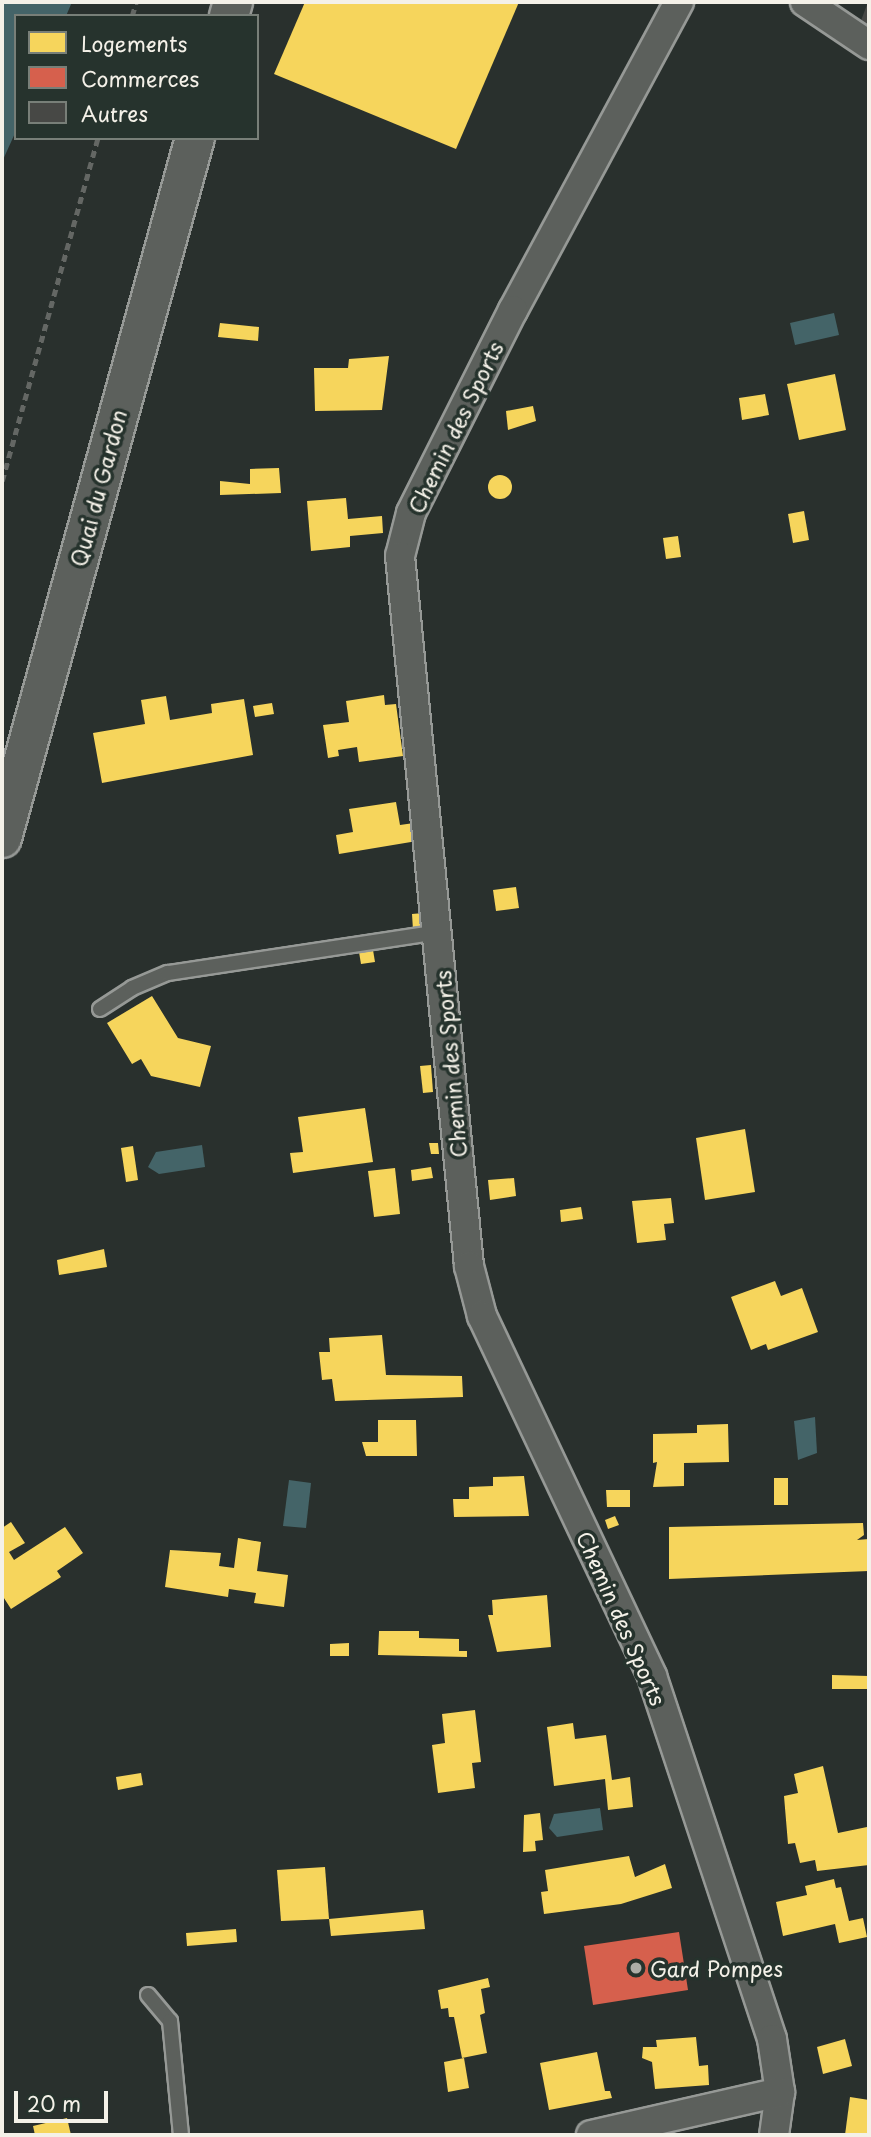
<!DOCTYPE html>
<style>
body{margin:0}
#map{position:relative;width:871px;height:2137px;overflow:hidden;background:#29302d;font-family:"Playpen Sans",sans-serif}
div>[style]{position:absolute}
.water>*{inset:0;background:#446468}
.homes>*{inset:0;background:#f6d55c}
.round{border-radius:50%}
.shops>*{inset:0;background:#d6604d}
.building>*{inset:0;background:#474845}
.path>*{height:4.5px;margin-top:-2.25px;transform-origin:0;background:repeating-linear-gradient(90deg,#646764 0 7px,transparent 0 12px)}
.roads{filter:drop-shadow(2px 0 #969996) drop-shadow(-2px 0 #969996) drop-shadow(0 2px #969996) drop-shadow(0 -2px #969996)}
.lane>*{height:14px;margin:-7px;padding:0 7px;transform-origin:7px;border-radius:7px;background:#5c605c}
.street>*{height:28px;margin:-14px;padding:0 14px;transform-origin:14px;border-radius:14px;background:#5c605c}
.secondary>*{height:38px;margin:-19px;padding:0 19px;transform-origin:19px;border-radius:19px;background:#5c605c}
.dots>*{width:19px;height:19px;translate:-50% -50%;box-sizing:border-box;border:4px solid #26332d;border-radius:50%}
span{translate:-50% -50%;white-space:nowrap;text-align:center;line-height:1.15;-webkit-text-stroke:7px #26332d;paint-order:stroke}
.street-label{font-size:21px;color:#f4f1e8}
.poi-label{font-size:21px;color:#f4f1e8}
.left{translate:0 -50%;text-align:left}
.frame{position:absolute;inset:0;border:4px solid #f4f1e8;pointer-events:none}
.legend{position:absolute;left:14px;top:14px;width:245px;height:126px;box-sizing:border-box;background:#26332d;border:2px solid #787f78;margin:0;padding:9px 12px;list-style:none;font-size:21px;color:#f4f1e8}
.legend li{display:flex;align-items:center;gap:14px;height:35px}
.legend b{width:35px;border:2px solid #787f78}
.scale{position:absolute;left:14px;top:2091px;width:94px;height:32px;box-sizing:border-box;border:4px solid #f4f1e8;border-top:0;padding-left:9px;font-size:21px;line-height:24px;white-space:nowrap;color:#f4f1e8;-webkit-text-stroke:5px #26332d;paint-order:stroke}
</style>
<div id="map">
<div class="water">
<i style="clip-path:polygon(2px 2px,72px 2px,66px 16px,16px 16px,16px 131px,2px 162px)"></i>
<i style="clip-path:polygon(834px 313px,839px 335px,795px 345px,790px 323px)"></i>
<i style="clip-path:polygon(202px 1145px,205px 1167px,159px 1174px,148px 1167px,156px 1152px)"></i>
<i style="clip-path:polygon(815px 1417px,817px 1453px,798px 1460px,794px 1421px)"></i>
<i style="clip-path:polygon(289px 1480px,311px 1483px,306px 1528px,283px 1526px)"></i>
<i style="clip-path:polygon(600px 1808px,603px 1830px,557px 1837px,549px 1828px,554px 1814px)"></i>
</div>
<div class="homes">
<i style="clip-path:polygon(305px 2px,519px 2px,456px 149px,274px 74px)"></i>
<i style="clip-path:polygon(220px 323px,259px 327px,258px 341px,218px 337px)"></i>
<i style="clip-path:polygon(389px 356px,382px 410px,315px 411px,314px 368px,348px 368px,349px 359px)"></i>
<i style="clip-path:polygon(835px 374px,846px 430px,799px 440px,787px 384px)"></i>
<i style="clip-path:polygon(765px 394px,769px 415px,742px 420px,739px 398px)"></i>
<i style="clip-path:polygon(533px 406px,536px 421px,508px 430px,506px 411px)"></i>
<i style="clip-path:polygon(279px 468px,281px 493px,220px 495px,220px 481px,250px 484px,250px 469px)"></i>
<i class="round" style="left:488px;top:475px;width:24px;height:24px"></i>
<i style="clip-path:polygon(346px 498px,348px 519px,382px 516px,383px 533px,350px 536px,350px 547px,311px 551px,307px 501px)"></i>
<i style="clip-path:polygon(804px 511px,809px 540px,793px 543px,788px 514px)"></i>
<i style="clip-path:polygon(678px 536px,681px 557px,666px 559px,663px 538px)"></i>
<i style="clip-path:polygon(384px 695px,385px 705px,396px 704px,403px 756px,359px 762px,357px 747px,338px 750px,339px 756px,328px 758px,323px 725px,349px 722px,346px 701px)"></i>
<i style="clip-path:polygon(166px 696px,170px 720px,212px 713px,211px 704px,244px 699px,253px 755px,102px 783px,93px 733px,145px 724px,141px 700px)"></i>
<i style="clip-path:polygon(272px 703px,274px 714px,255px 717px,253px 706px)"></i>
<i style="clip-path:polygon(396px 802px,400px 825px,414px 823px,417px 841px,339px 854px,336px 835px,353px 832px,349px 809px)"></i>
<i style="clip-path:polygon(516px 887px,519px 908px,496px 911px,493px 890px)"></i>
<i style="clip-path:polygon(423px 913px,424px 928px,413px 930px,412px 914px)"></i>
<i style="clip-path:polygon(373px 950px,375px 962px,361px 964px,359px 952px)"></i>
<i style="clip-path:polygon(152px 996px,178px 1038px,211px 1046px,200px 1087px,151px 1076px,141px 1059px,132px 1064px,107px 1023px)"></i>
<i style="clip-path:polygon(431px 1065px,433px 1092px,423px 1093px,420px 1066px)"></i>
<i style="clip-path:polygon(365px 1108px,373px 1162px,293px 1173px,290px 1153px,303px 1152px,298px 1117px)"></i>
<i style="clip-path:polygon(745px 1129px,755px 1192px,705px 1200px,696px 1138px)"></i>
<i style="clip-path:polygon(429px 1143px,438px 1143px,439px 1154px,431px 1154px)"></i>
<i style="clip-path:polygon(133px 1146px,138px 1180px,126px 1182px,121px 1148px)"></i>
<i style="clip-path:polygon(431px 1167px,433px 1178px,412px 1181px,411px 1170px)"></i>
<i style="clip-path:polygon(395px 1168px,400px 1214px,374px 1217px,368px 1171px)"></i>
<i style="clip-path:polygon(514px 1178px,516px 1196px,490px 1200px,488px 1180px)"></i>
<i style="clip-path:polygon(671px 1198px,674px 1223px,664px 1224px,666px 1240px,637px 1243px,632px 1201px)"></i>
<i style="clip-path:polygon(581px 1207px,583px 1219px,561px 1222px,560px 1210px)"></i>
<i style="clip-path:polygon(104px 1249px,107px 1267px,59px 1275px,57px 1260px)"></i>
<i style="clip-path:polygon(775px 1281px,781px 1296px,802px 1288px,818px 1332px,768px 1350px,766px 1344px,751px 1350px,731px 1297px)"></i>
<i style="clip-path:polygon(382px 1335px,386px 1375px,462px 1376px,463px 1397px,335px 1401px,332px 1379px,322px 1380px,319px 1352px,330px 1352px,329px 1338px)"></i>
<i style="clip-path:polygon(378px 1420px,416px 1420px,417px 1456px,366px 1456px,362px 1442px,378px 1442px)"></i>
<i style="clip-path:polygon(728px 1424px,729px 1462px,684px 1463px,684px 1486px,653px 1487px,657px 1462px,653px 1463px,653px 1434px,697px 1433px,697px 1425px)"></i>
<i style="clip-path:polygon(524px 1476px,529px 1516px,454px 1517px,453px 1499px,469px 1499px,469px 1487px,493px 1486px,493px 1477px)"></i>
<i style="clip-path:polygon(774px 1478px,788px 1478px,788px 1505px,774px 1505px)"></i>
<i style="clip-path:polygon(606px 1490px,630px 1490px,630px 1507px,607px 1507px)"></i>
<i style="clip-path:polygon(615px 1516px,619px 1525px,608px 1529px,605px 1520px)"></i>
<i style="clip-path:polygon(11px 1522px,25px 1543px,9px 1552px,14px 1560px,65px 1527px,83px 1553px,57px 1571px,61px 1577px,11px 1609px,2px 1595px,2px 1528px)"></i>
<i style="clip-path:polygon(863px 1523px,864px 1535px,857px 1540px,869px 1539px,869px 1571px,669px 1579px,669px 1527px)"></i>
<i style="clip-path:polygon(238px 1538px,261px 1542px,257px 1571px,288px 1575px,284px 1607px,254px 1603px,256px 1593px,229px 1589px,228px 1597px,165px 1587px,170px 1550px,221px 1553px,219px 1566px,234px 1568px)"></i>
<i style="clip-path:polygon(547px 1595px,551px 1647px,497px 1652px,488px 1615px,493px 1615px,492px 1600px)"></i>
<i style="clip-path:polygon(379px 1631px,419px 1631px,419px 1638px,459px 1639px,459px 1651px,467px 1651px,467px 1657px,378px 1655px)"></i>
<i style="clip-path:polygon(349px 1643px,349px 1656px,330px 1656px,330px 1644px)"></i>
<i style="clip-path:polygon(832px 1675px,869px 1676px,869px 1689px,832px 1689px)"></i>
<i style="clip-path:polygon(475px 1710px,481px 1762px,472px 1763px,475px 1788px,438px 1793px,432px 1745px,445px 1743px,442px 1714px)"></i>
<i style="clip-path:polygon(573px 1723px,575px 1739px,606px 1735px,612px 1780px,630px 1777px,633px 1807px,608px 1810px,605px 1779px,554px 1786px,547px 1727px)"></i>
<i style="clip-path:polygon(823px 1766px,838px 1833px,867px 1827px,869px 1865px,817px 1871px,815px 1860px,800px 1863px,795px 1843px,788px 1844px,784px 1796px,798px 1793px,794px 1774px)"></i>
<i style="clip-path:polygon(141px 1773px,143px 1785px,118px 1790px,116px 1777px)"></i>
<i style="clip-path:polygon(540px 1813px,543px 1840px,535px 1841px,536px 1851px,523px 1852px,524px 1815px)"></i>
<i style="clip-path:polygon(629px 1856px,635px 1877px,665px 1864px,672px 1888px,621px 1904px,544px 1914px,541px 1892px,548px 1891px,545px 1870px)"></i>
<i style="clip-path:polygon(325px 1867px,329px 1919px,281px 1921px,277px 1870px)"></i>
<i style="clip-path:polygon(834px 1879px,836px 1888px,841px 1887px,849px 1921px,863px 1918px,867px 1937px,839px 1943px,835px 1924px,783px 1936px,776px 1902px,807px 1895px,805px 1886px)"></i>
<i style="clip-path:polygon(423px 1910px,425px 1929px,331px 1936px,329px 1919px)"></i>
<i style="clip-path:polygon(236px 1929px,237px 1942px,187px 1946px,186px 1933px)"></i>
<i style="clip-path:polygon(488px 1978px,490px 1987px,481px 1989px,485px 2013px,480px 2015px,487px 2053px,462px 2058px,454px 2017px,449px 2017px,448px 2008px,441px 2009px,438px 1990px)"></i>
<i style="clip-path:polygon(696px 2037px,699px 2066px,708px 2065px,709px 2085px,655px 2089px,652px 2062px,642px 2058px,643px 2047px,657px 2047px,656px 2040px)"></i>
<i style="clip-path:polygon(845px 2039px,852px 2066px,823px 2074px,817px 2047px)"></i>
<i style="clip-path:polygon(597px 2052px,605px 2091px,610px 2091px,612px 2098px,549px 2110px,540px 2063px)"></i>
<i style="clip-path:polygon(464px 2058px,469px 2088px,448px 2092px,444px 2062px)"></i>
<i style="clip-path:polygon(850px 2097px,869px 2100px,869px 2135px,845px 2135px)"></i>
<i style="clip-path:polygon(67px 2118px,71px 2135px,35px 2135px,33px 2126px)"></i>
</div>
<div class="shops">
<i style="clip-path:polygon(679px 1932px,688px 1990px,593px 2005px,584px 1946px)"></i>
</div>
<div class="building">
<i style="clip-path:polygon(868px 2px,869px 2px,869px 32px,859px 26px)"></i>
</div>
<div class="path">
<i style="left:132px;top:16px;width:15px;rotate:-74deg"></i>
<i style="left:2px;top:481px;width:356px;rotate:-74.4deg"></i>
</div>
<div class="roads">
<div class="lane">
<i style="left:100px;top:1009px;width:38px;rotate:-33deg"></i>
<i style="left:132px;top:988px;width:39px;rotate:-23deg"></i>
<i style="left:168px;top:973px;width:273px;rotate:-8.6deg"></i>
<i style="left:148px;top:1995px;width:34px;rotate:50deg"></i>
<i style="left:170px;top:2021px;width:115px;rotate:84.5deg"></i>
</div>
<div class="street">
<i style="left:679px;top:2px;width:350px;rotate:118.3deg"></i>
<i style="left:513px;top:310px;width:227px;rotate:116.7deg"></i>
<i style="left:411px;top:513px;width:44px;rotate:104.3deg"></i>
<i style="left:400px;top:556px;width:713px;rotate:84.45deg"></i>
<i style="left:469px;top:1266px;width:52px;rotate:75.4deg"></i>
<i style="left:482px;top:1316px;width:398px;rotate:64.7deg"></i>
<i style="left:652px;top:1676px;width:382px;rotate:71.7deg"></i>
<i style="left:772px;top:2039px;width:54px;rotate:81.4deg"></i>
<i style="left:780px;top:2092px;width:43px;rotate:97.9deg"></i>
<i style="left:805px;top:2px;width:77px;rotate:33.9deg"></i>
<i style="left:591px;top:2135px;width:194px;rotate:-12.8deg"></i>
</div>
<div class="secondary">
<i style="left:229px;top:16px;width:15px;rotate:-74deg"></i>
<i style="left:2px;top:838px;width:726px;rotate:-74.59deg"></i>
</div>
</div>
<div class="dots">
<i style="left:636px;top:1968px;background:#adada7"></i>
</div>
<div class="street-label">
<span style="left:455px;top:427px;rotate:-64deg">Chemin des Sports</span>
<span style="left:98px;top:488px;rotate:-75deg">Quai du Gardon</span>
<span style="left:450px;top:1064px;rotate:-95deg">Chemin des Sports</span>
<span style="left:622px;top:1618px;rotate:66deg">Chemin des Sports</span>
</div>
<div class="poi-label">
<span class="left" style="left:650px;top:1968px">Gard Pompes</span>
</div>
<div class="frame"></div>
<ul class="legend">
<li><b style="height:19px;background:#f6d55c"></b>Logements</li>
<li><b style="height:19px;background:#d6604d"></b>Commerces</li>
<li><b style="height:19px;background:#474845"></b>Autres</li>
</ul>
<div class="scale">20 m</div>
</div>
